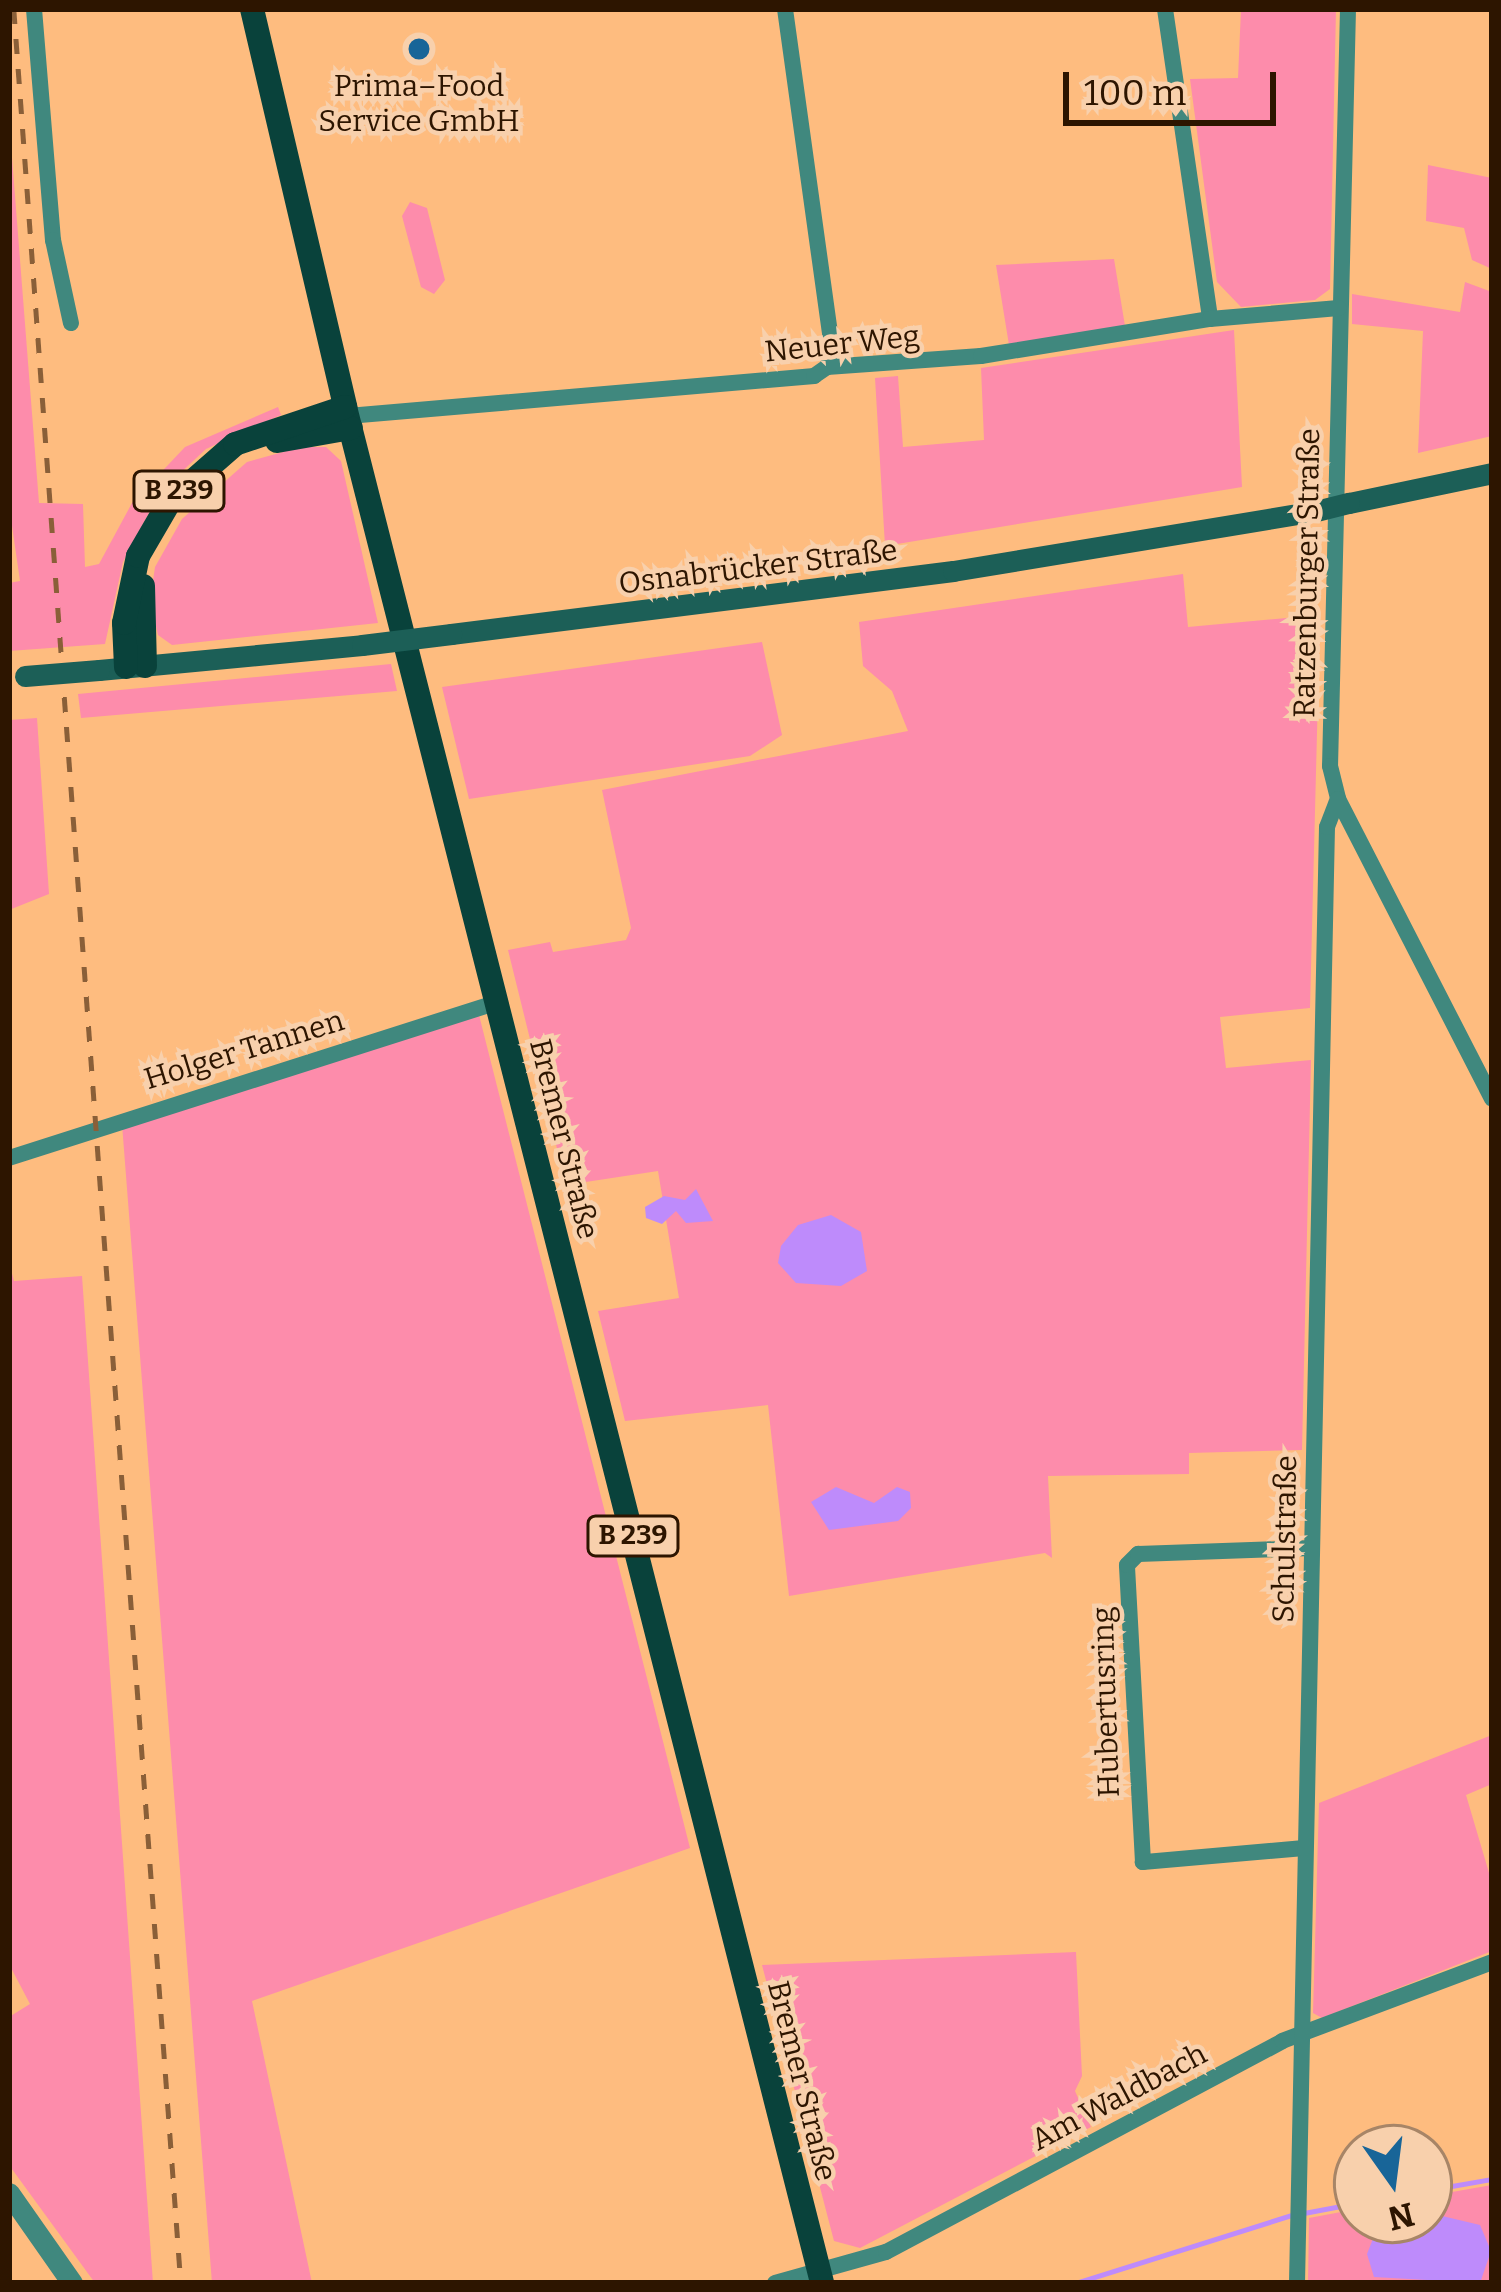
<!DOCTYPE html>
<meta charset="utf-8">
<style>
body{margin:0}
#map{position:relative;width:1501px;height:2292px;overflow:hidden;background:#febc7f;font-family:Bitter,serif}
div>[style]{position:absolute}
.green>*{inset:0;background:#fd8cab}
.water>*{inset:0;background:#be8bfb}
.stream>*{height:4.5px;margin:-2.25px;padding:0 2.25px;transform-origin:2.25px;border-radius:2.25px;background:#be8bfb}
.minor>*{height:16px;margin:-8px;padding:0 8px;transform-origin:8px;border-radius:8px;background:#40887e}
.tertiary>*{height:21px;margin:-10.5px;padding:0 10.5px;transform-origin:10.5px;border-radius:10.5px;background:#40887e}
.secondary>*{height:21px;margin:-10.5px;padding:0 10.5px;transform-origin:10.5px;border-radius:10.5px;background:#1c5f57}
.primary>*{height:24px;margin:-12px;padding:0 12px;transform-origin:12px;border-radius:12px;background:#09423b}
.rail>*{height:4.5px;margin-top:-2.25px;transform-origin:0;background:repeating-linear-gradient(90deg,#8a5f38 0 15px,transparent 0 30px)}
.secondary-bridge>*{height:21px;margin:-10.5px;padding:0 10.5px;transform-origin:10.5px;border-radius:10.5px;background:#1c5f57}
.dots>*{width:33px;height:33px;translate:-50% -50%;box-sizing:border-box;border:6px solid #f8d0ac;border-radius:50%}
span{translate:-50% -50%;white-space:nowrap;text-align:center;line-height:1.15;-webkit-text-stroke:9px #f8d0ac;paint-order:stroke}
.shield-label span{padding:3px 9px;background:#f8d0ac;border:3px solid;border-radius:9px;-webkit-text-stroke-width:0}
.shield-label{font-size:27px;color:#2d1500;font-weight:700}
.poi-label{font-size:30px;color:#2d1500}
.street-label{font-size:30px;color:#2d1500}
.frame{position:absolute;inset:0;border:12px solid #2d1500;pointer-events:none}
.north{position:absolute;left:1333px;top:2124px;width:120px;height:120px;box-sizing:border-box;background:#f8d0ac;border:3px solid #a78567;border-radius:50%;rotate:166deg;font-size:33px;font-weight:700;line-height:48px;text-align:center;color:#2d1500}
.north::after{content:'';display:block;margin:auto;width:42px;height:54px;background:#186598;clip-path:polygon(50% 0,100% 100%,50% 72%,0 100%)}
.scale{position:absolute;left:1063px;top:72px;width:213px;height:54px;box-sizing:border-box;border:6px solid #2d1500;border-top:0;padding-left:15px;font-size:36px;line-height:42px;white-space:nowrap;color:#2d1500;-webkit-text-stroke:9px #f8d0ac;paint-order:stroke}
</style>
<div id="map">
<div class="green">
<i style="clip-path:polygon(1241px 9px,1336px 9px,1330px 289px,1315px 300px,1241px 307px,1217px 282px,1190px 79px,1238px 78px)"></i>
<i style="clip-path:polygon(9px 119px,39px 503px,83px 504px,85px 567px,99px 564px,132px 503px,185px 447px,278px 407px,281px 415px,206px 449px,160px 492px,123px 562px,105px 644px,9px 651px,9px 583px,20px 581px,9px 505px)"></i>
<i style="clip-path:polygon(1428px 165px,1492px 178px,1492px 269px,1472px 260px,1464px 228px,1426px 221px)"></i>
<i style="clip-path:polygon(410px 202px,427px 208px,445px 280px,434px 294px,421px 287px,402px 216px)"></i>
<i style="clip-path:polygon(1114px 259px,1125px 326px,1009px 345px,996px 265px)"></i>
<i style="clip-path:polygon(1465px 282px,1492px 292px,1492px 436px,1418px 453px,1423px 331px,1352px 324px,1352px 294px,1460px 312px)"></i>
<i style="clip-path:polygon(1234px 330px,1242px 487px,885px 546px,875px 378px,898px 376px,903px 447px,984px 440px,981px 368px)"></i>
<i style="clip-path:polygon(301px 447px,326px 447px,341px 461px,378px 623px,172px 645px,158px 635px,150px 601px,155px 567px,182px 519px,247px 462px)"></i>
<i style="clip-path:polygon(1183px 574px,1188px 627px,1320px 615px,1310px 1008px,1220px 1017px,1226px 1068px,1311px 1060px,1302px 1450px,1189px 1453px,1189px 1474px,1048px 1476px,1052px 1558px,1045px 1553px,789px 1596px,768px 1405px,625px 1421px,598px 1311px,679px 1298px,658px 1171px,566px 1185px,508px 950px,550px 942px,553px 952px,626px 940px,631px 928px,602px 790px,908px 731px,892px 691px,863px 666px,859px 622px)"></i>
<i style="clip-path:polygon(762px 642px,782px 735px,750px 756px,469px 799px,442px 687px)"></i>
<i style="clip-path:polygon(391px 664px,397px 691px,81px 718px,78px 694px)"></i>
<i style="clip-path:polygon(37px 718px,49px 894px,9px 910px,9px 720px)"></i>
<i style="clip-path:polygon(479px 1015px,690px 1848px,252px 2001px,312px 2283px,212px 2283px,122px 1124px)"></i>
<i style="clip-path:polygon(9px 1262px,14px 1281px,82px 1276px,153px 2283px,95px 2283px,9px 2165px,9px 2017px,30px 2004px,9px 1964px)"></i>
<i style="clip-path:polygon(1492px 1735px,1492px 1784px,1466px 1795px,1492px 1883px,1492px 1951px,1322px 2018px,1313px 2013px,1319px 1803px)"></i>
<i style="clip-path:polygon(1076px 1952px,1082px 2076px,1075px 2091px,1091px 2127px,860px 2248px,834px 2241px,762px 1965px)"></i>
<i style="clip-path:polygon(1492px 2185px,1492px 2283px,1308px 2283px,1309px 2218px,1357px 2209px,1357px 2220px,1429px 2220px,1429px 2196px)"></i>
</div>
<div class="water">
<i style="clip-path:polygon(696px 1189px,713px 1221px,686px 1223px,676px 1211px,662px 1224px,646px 1218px,645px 1207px,664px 1196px,685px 1200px)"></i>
<i style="clip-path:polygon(831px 1215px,861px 1232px,867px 1271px,841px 1286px,796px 1283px,778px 1263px,781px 1246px,798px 1225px)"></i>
<i style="clip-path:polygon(836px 1487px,874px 1503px,897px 1487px,910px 1492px,911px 1508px,898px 1521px,829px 1530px,811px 1502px)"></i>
<i style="clip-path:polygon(1438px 2215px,1480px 2225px,1491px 2251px,1480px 2283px,1374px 2277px,1367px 2254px,1376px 2231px)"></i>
</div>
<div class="stream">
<i style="left:1429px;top:2190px;width:64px;rotate:-9.9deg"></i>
<i style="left:1304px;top:2213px;width:54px;rotate:-10.7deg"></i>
<i style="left:1076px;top:2283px;width:226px;rotate:-17.5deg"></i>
</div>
<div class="minor">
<i style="left:34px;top:9px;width:232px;rotate:85.3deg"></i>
<i style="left:53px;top:240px;width:85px;rotate:77.8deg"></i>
<i style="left:785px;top:9px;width:347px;rotate:82.1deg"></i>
<i style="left:833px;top:353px;width:15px;rotate:113deg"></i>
<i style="left:1165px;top:9px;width:313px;rotate:81.7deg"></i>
<i style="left:1348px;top:9px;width:757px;rotate:91.36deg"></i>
<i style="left:1330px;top:766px;width:34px;rotate:76deg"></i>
<i style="left:1338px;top:799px;width:337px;rotate:62.8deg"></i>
<i style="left:348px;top:416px;width:468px;rotate:-4.9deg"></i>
<i style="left:814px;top:376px;width:16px;rotate:-35deg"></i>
<i style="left:827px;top:367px;width:154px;rotate:-4.1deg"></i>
<i style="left:981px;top:356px;width:232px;rotate:-9.2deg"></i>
<i style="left:1210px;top:319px;width:129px;rotate:-4.9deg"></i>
<i style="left:9px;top:1158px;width:513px;rotate:-17.69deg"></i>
<i style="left:1304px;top:1848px;width:162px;rotate:175deg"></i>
<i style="left:1143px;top:1862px;width:297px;rotate:-93.1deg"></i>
<i style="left:1127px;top:1565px;width:16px;rotate:-45deg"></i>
<i style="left:1138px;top:1554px;width:174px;rotate:-2deg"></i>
<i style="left:775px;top:2283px;width:115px;rotate:-15.6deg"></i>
<i style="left:886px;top:2252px;width:449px;rotate:-28deg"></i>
<i style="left:1282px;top:2041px;width:224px;rotate:-20.6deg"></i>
<i style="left:1297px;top:2283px;width:1456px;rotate:-88.82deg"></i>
<i style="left:1327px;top:827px;width:30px;rotate:-69deg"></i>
</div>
<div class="tertiary">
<i style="left:9px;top:2193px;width:110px;rotate:55deg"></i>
</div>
<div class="secondary">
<i style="left:1349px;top:503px;width:146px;rotate:-11.8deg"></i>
<i style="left:451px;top:634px;width:506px;rotate:-7.15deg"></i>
<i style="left:953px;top:571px;width:368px;rotate:-9.4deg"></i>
<i style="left:99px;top:670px;width:264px;rotate:-5.4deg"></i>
</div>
<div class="primary">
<i style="left:252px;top:9px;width:409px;rotate:76.8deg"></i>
<i style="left:345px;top:407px;width:1936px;rotate:75.73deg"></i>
<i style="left:277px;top:441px;width:75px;rotate:-10deg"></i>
<i style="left:143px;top:586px;width:80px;rotate:88.6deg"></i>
<i style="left:126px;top:667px;width:44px;rotate:-92.6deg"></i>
<i style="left:124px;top:623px;width:68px;rotate:-78.2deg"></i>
<i style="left:138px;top:556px;width:64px;rotate:-59.8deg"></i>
<i style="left:170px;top:501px;width:86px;rotate:-41.2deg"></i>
<i style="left:235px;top:444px;width:116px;rotate:-18.6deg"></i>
</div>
<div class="rail">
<i style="left:14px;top:9px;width:2280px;rotate:85.8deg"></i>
</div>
<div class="secondary-bridge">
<i style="left:1316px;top:511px;width:34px;rotate:-14deg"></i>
<i style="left:362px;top:645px;width:90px;rotate:-7deg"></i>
<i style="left:25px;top:676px;width:74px;rotate:-4.6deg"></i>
</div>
<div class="dots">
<i style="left:419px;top:49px;background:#186598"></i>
</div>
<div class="shield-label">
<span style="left:179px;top:491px">B 239</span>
<span style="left:633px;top:1536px">B 239</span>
</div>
<div class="poi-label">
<span style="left:419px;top:103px">Prima–Food<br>Service GmbH</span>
</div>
<div class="street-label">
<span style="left:842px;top:344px;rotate:-6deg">Neuer Weg</span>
<span style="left:758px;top:567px;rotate:-7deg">Osnabrücker Straße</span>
<span style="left:1307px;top:573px;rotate:-89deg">Ratzenburger Straße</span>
<span style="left:244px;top:1050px;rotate:-17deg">Holger Tannen</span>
<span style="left:564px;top:1139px;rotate:76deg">Bremer Straße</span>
<span style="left:1285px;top:1539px;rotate:-89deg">Schulstraße</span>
<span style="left:1106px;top:1702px;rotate:-92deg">Hubertusring</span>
<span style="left:802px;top:2081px;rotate:76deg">Bremer Straße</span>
<span style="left:1119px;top:2097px;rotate:-28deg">Am Waldbach</span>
</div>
<div class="frame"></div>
<div class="north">N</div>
<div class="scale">100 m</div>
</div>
